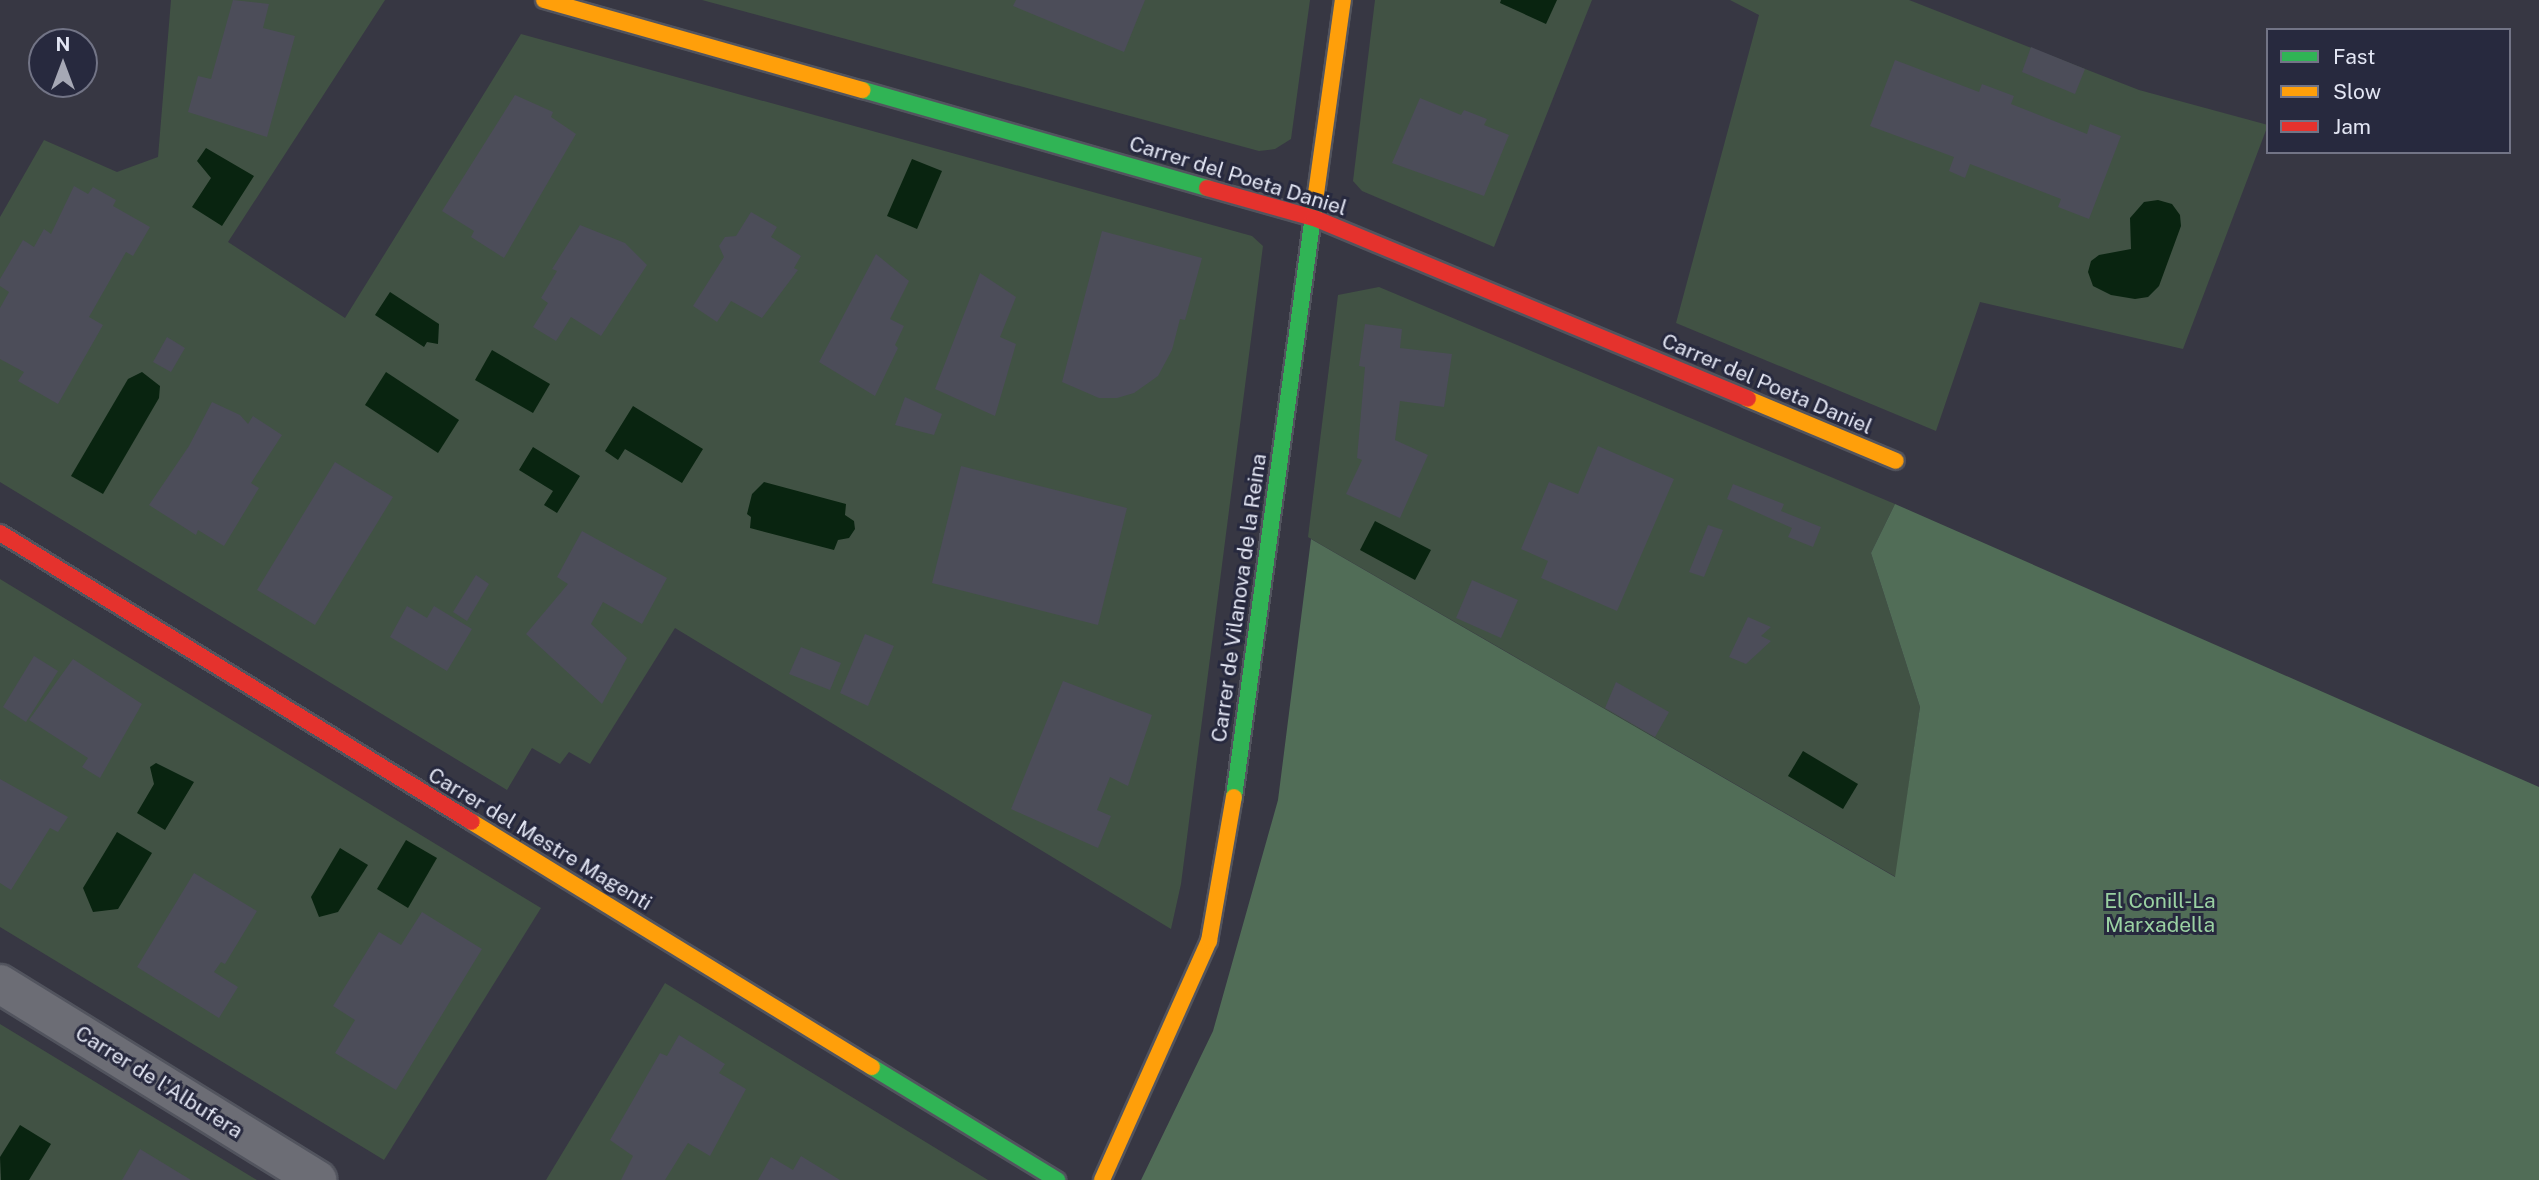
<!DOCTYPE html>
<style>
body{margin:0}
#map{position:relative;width:2539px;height:1180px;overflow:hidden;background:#373743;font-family:"Public Sans",sans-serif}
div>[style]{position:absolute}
.green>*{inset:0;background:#415244}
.forest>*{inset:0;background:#516d57}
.water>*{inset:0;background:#092410}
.building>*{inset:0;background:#4c4d59}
.roads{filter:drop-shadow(2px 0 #52545e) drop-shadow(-2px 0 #52545e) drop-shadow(0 2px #52545e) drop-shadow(0 -2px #52545e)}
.street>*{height:38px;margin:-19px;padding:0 19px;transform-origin:19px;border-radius:19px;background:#6c6d75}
.fast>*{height:16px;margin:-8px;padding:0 8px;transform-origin:8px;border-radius:8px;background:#30b455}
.slow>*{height:16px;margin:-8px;padding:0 8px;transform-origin:8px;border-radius:8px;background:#ff9f0a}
.jam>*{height:16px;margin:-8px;padding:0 8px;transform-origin:8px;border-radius:8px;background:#e5322d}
span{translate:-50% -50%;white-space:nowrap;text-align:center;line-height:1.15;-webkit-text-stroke:6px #27293e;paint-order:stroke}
.street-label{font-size:21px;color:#e2e5f3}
.park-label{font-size:21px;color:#9ad1a2}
.legend{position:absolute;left:2266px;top:28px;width:245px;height:126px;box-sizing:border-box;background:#27293e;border:2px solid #727486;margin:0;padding:9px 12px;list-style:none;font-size:21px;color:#e2e5f3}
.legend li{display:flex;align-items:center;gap:14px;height:35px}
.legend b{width:35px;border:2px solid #727486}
.north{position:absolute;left:28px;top:28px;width:70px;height:70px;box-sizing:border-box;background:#27293e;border:2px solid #727486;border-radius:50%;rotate:0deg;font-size:19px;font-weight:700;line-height:28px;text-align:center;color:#e2e5f3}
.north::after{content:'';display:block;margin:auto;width:24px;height:32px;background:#a6a8b5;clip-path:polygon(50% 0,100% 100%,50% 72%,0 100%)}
</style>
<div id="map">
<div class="green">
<i style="clip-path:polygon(171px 0,385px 0,228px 242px,345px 318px,521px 34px,1252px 236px,1263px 246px,1181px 884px,1171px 929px,675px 628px,590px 764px,569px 752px,560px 764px,532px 748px,507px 790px,0 482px,0 217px,44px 140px,117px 172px,158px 157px)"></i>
<i style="clip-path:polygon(702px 0,1310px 0,1291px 139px,1275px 149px,1259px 151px)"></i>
<i style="clip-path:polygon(1375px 0,1592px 0,1494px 247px,1362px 191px,1353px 181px)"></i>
<i style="clip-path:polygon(1730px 0,1909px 0,2139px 90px,2268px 125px,2183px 349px,1980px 302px,1936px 431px,1676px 323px,1759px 15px)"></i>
<i style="clip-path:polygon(1379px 287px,1895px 504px,1871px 553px,1920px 707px,1896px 877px,1308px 537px,1338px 295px)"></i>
<i style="clip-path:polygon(0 579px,541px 908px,384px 1160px,0 927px)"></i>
<i style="clip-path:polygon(665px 983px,988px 1180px,546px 1180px)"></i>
<i style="clip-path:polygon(0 1024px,257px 1180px,0 1180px)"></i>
</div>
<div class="forest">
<i style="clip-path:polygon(1895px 504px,2539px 787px,2539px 1180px,1141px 1180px,1213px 1031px,1278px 800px,1311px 539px,1895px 877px,1920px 707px,1871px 553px)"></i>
</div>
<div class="water">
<i style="clip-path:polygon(1501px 0,1557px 0,1546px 24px,1500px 3px)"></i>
<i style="clip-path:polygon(206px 148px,254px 176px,222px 226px,192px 207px,211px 178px,197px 161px)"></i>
<i style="clip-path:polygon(912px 159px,942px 171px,917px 229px,887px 216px)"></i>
<i style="clip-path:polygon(2158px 200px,2172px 204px,2180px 215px,2181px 226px,2159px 286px,2148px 297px,2135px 299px,2111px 295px,2093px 286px,2088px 272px,2091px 261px,2099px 255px,2131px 249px,2130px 218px,2144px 202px)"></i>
<i style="clip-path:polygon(390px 292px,439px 324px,438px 344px,427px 342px,424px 347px,375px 315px)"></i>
<i style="clip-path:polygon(492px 350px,550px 384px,533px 413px,475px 380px)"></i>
<i style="clip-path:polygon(142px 372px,160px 386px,159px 398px,103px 494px,71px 476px,128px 379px)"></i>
<i style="clip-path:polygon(386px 372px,459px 420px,438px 453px,365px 405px)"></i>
<i style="clip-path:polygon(633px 406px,703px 449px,682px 483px,625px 449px,618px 460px,605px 451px)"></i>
<i style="clip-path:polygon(533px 447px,580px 476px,557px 513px,544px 505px,553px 491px,519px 470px)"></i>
<i style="clip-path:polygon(764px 482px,846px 504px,845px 515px,854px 521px,855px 529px,849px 538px,838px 540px,834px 550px,750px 528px,751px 517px,747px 514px,752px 494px)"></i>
<i style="clip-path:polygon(1375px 521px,1431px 550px,1415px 580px,1360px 550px)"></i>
<i style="clip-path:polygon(1803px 751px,1858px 784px,1843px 809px,1788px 776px)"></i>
<i style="clip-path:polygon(156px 763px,194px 782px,165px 830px,137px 813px,154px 784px,150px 767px)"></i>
<i style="clip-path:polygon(117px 832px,152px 853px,118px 909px,93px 912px,83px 888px)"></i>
<i style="clip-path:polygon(406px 840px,437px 858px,408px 908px,377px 889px)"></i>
<i style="clip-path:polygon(340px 848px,368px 865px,338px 912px,319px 917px,311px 897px)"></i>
<i style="clip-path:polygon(20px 1125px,51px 1144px,29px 1180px,1px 1180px,0 1157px)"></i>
</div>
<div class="building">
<i style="clip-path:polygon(233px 0,269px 4px,263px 28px,295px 36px,267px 137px,188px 112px,198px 76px,211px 79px)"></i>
<i style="clip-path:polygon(1016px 0,1145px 0,1124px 52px,1013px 6px)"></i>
<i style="clip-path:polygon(2031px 47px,2085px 69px,2075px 94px,2022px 72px)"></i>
<i style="clip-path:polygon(1895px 60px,1979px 92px,1982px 84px,2014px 96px,2011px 104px,2087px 134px,2090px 124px,2121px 136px,2089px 219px,2058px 207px,2061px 199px,1970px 164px,1965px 178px,1949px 171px,1954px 157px,1870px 126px)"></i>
<i style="clip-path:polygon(515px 95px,553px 112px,551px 117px,576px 134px,504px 258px,471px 237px,474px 231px,442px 211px)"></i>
<i style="clip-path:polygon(1420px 98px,1461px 115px,1464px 110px,1487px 119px,1484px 125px,1509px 135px,1484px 196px,1392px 163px)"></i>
<i style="clip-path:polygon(74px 186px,88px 194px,93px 187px,116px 200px,113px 206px,150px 227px,133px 256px,126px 252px,89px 317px,103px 325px,58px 404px,18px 381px,24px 372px,0 359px,0 308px,9px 292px,0 286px,0 279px,23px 240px,34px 247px,44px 229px,51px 234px)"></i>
<i style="clip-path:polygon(751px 212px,777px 227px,771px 237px,801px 256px,794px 268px,798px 270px,762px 318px,731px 301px,717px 322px,693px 306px,724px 257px,719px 246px,725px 237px,736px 236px)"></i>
<i style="clip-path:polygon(580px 225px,625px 243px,647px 265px,601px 336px,571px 317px,556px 341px,533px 327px,548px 303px,541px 298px,557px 271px,552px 269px)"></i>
<i style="clip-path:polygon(1102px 231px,1202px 258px,1185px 320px,1180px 319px,1172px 350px,1158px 376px,1134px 393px,1117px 398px,1099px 398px,1062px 382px)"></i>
<i style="clip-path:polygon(876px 254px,909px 281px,890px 319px,904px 326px,895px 345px,898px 348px,875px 396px,819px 362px)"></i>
<i style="clip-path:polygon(980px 273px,1016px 297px,1000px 337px,1016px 344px,995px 416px,935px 389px)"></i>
<i style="clip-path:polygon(1365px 324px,1402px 329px,1400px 348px,1452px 354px,1444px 407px,1400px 401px,1395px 440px,1428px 455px,1400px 518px,1346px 494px,1362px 460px,1357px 458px,1365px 367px,1359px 366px)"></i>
<i style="clip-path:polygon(167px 337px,185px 348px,171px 372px,153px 362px)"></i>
<i style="clip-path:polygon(905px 397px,942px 414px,934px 435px,895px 425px)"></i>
<i style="clip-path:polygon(212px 402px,240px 415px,248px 424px,253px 416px,282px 435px,251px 483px,259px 488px,224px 546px,198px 530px,196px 535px,149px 505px,189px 446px)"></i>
<i style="clip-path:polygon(1598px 446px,1674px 479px,1617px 611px,1541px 578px,1548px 561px,1521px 549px,1549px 482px,1578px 494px)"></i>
<i style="clip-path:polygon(335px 462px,393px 497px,315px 625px,257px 590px)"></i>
<i style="clip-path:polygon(961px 466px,1127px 508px,1098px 625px,932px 583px)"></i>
<i style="clip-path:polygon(1733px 484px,1784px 504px,1781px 511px,1821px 527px,1813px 547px,1788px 537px,1792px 528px,1727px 499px)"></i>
<i style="clip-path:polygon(1708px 525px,1723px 530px,1704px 577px,1689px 572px)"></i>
<i style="clip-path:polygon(582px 531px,667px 578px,642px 624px,603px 602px,591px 624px,627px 658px,602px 704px,526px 634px,568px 584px,557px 577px)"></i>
<i style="clip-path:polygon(476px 575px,489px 584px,467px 621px,453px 612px)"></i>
<i style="clip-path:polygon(1472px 580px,1518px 600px,1501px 638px,1456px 618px)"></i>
<i style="clip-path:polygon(407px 606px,427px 618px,434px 606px,472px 629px,447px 671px,390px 637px)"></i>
<i style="clip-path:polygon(1748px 617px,1771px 627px,1761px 636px,1771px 641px,1746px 664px,1729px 657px)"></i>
<i style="clip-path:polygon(865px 634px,894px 646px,868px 706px,840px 693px)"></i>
<i style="clip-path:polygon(801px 647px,841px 663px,830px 690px,789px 674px)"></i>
<i style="clip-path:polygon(34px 656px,58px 671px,26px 722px,3px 707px)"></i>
<i style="clip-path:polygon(73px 659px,142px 704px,100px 778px,82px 767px,88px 758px,29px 720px)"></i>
<i style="clip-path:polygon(1063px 681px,1152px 715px,1128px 786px,1110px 777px,1097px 810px,1111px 816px,1098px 848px,1011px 809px)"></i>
<i style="clip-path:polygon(1616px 682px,1669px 712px,1655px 737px,1605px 708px)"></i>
<i style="clip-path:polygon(0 779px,68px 817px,58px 832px,50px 828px,11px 890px,0 883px)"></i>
<i style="clip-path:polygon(194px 873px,257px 911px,225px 964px,221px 962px,214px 972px,238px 987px,219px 1018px,137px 967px)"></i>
<i style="clip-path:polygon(422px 912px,482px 949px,396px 1090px,335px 1053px,355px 1020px,333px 1006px,379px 932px,401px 945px)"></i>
<i style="clip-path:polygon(679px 1035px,725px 1064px,719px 1073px,746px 1089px,710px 1156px,688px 1143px,665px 1180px,621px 1180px,633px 1156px,610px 1140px,660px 1053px,667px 1056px)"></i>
<i style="clip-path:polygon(140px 1149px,191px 1180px,122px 1180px)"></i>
<i style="clip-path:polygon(801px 1156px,840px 1180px,758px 1180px,771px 1157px,793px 1170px)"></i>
</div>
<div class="roads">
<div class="street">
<i style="left:0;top:984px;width:373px;rotate:31.7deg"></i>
</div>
<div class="fast">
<i style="left:863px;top:90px;width:358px;rotate:15.9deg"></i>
<i style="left:1234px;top:797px;width:601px;rotate:-82.26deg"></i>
<i style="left:872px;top:1067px;width:217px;rotate:31.4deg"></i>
</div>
<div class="slow">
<i style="left:544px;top:0;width:331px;rotate:15.8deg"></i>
<i style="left:1315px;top:201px;width:203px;rotate:-82.1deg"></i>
<i style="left:1748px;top:399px;width:160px;rotate:22.7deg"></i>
<i style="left:472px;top:822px;width:469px;rotate:31.5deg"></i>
<i style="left:1102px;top:1180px;width:262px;rotate:-65.9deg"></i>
<i style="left:1209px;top:941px;width:146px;rotate:-80.2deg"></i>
</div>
<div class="jam">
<i style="left:1207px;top:188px;width:111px;rotate:15.7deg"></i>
<i style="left:1314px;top:218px;width:470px;rotate:22.6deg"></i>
<i style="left:0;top:533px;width:553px;rotate:31.48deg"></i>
</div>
</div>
<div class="street-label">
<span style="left:1238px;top:176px;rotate:17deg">Carrer del Poeta Daniel</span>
<span style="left:1767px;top:384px;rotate:23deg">Carrer del Poeta Daniel</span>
<span style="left:1239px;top:598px;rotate:-82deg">Carrer de Vilanova de la Reina</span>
<span style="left:540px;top:839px;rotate:31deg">Carrer del Mestre Magenti</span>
<span style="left:159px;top:1082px;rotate:32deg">Carrer de l'Albufera</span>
</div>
<div class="park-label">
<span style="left:2160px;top:913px">El Conill-La<br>Marxadella</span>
</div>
<ul class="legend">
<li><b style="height:9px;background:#30b455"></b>Fast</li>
<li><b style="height:9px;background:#ff9f0a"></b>Slow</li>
<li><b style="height:9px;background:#e5322d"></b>Jam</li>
</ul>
<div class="north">N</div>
</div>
